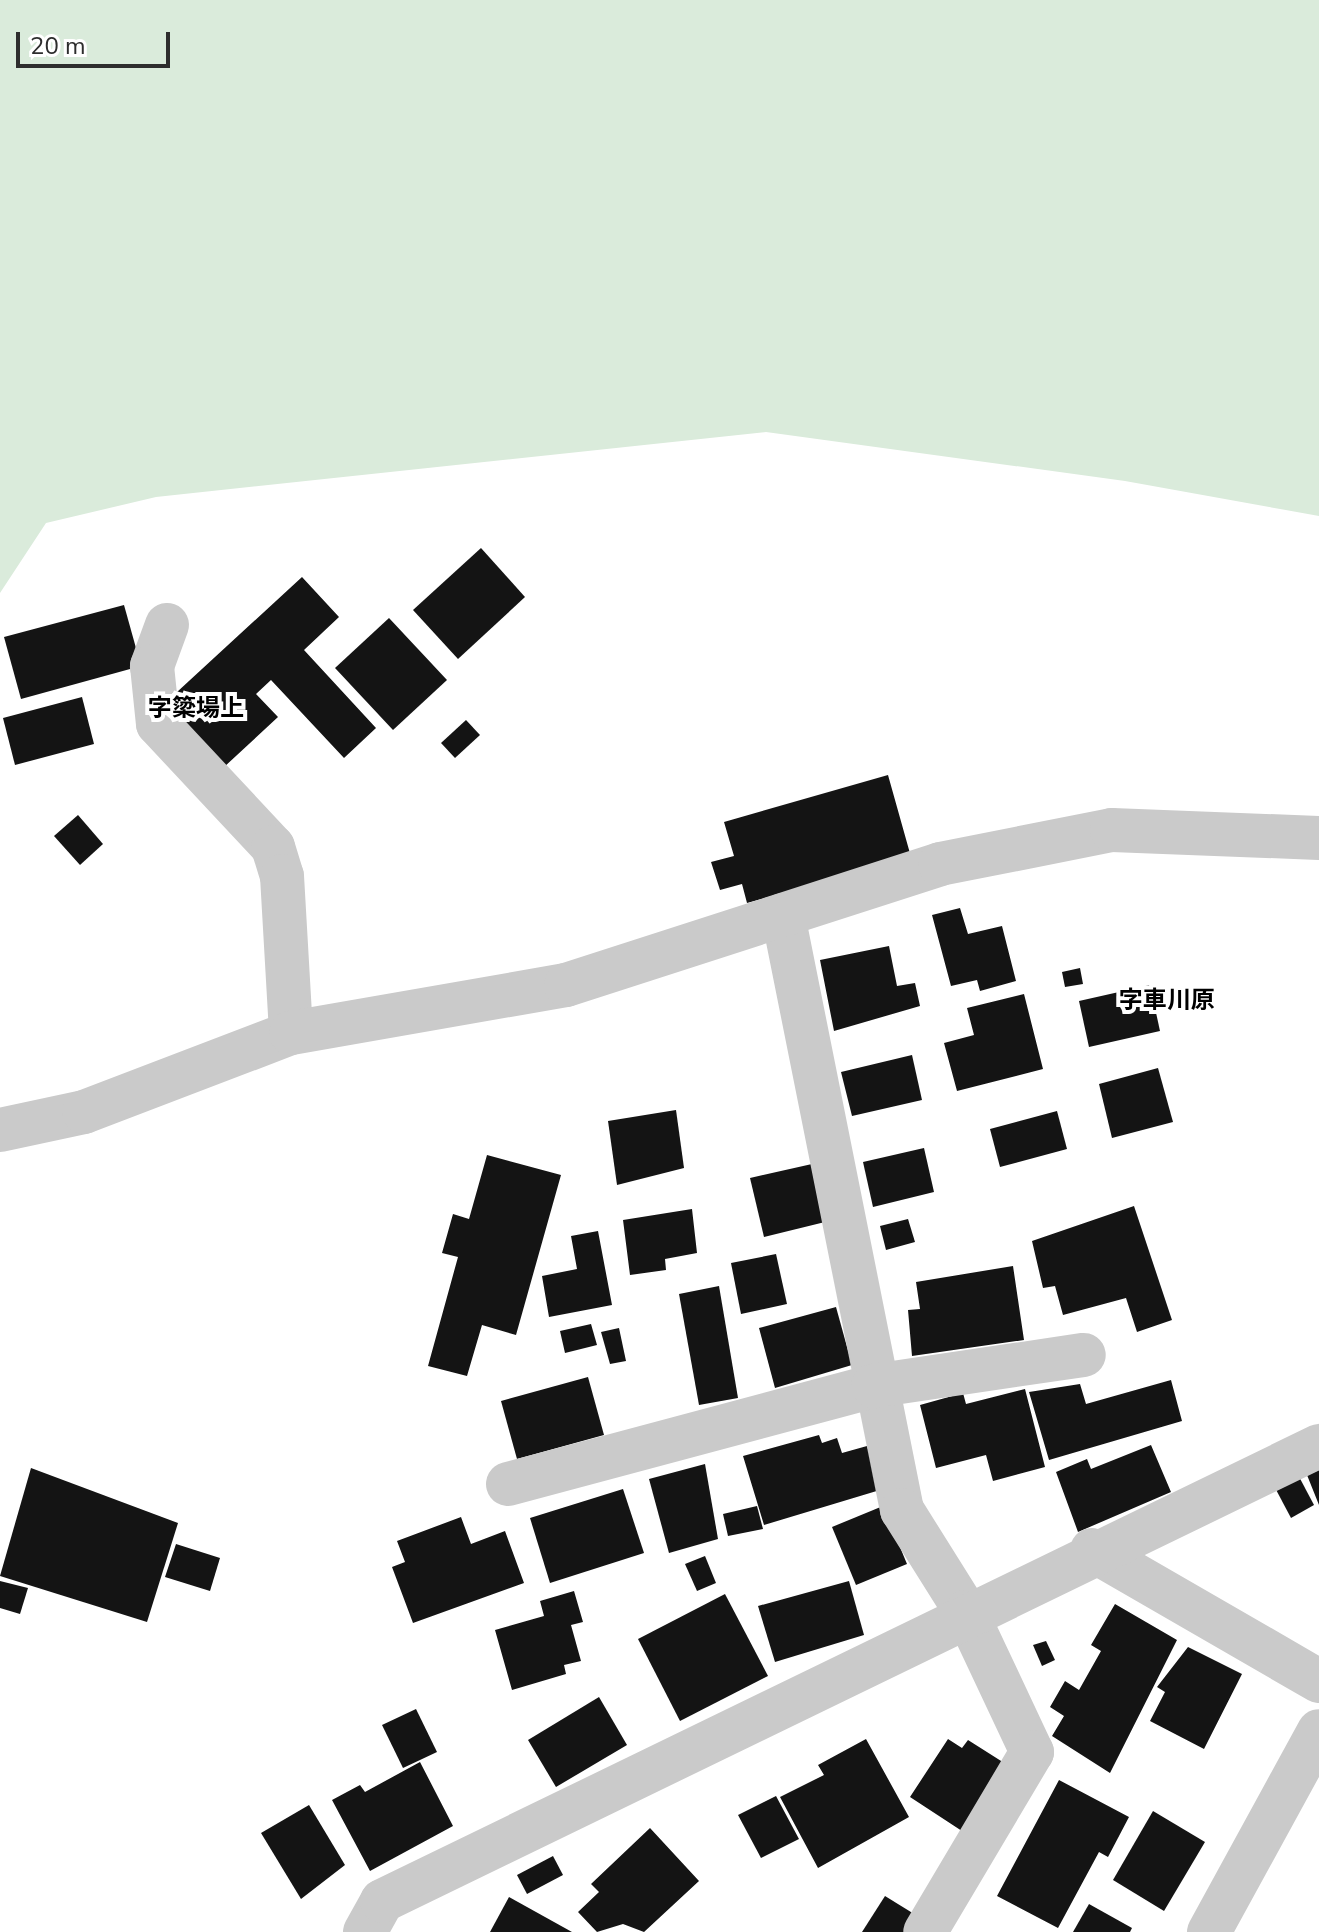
<!DOCTYPE html>
<meta charset="utf-8">
<style>
body{margin:0}
#map{position:relative;width:1319px;height:1932px;overflow:hidden;background:#fff;font-family:"Nunito Sans","Noto Sans JP",sans-serif}
div>[style]{position:absolute}
.green>*{inset:0;background:#daebdb}
.building>*{inset:0;background:#141414}
.street>*{height:44px;margin:-22px;padding:0 22px;transform-origin:22px;border-radius:22px;background:#cacaca}
span{translate:-50% -50%;white-space:nowrap;text-align:center;line-height:1.15;-webkit-text-stroke:8px #fff;paint-order:stroke}
.quarter-label{font-size:24px;color:#000;font-weight:700}
.scale{position:absolute;left:16px;top:32px;width:154px;height:36px;box-sizing:border-box;border:4px solid #2d2d2d;border-top:0;padding-left:10px;font-size:24px;line-height:28px;white-space:nowrap;color:#2d2d2d;-webkit-text-stroke:6px #fff;paint-order:stroke}
</style>
<div id="map">
<div class="green">
<i style="clip-path:polygon(0 0,1319px 0,1319px 516px,1125px 481px,766px 432px,156px 497px,46px 523px,0 593px)"></i>
</div>
<div class="building">
<i style="clip-path:polygon(481px 548px,525px 597px,458px 659px,413px 610px)"></i>
<i style="clip-path:polygon(302px 577px,339px 617px,304px 650px,376px 728px,344px 758px,271px 680px,256px 694px,278px 717px,223px 768px,164px 704px)"></i>
<i style="clip-path:polygon(124px 605px,141px 666px,21px 699px,4px 637px)"></i>
<i style="clip-path:polygon(389px 618px,447px 680px,393px 730px,335px 668px)"></i>
<i style="clip-path:polygon(82px 697px,94px 744px,15px 765px,3px 718px)"></i>
<i style="clip-path:polygon(466px 720px,480px 735px,455px 758px,441px 743px)"></i>
<i style="clip-path:polygon(888px 775px,911px 857px,747px 903px,742px 884px,720px 890px,711px 862px,734px 856px,724px 822px)"></i>
<i style="clip-path:polygon(78px 815px,103px 844px,80px 865px,54px 836px)"></i>
<i style="clip-path:polygon(960px 908px,968px 934px,1002px 926px,1016px 981px,980px 991px,977px 980px,951px 986px,932px 915px)"></i>
<i style="clip-path:polygon(889px 946px,897px 986px,915px 983px,920px 1006px,834px 1031px,820px 960px)"></i>
<i style="clip-path:polygon(1080px 968px,1083px 984px,1065px 987px,1062px 972px)"></i>
<i style="clip-path:polygon(1150px 985px,1160px 1031px,1089px 1047px,1079px 1001px)"></i>
<i style="clip-path:polygon(1024px 994px,1043px 1069px,957px 1091px,944px 1043px,974px 1035px,967px 1008px)"></i>
<i style="clip-path:polygon(912px 1055px,922px 1100px,852px 1116px,841px 1072px)"></i>
<i style="clip-path:polygon(1158px 1068px,1173px 1122px,1112px 1138px,1099px 1084px)"></i>
<i style="clip-path:polygon(676px 1110px,684px 1168px,617px 1185px,608px 1121px)"></i>
<i style="clip-path:polygon(1057px 1111px,1067px 1149px,1000px 1167px,990px 1129px)"></i>
<i style="clip-path:polygon(924px 1148px,934px 1192px,873px 1207px,863px 1162px)"></i>
<i style="clip-path:polygon(487px 1155px,561px 1175px,516px 1335px,482px 1325px,467px 1376px,428px 1366px,458px 1257px,442px 1253px,453px 1214px,469px 1219px)"></i>
<i style="clip-path:polygon(812px 1164px,825px 1222px,764px 1237px,750px 1178px)"></i>
<i style="clip-path:polygon(1134px 1206px,1172px 1320px,1137px 1332px,1126px 1298px,1063px 1315px,1055px 1286px,1043px 1288px,1032px 1241px)"></i>
<i style="clip-path:polygon(692px 1209px,697px 1253px,665px 1259px,666px 1270px,630px 1275px,623px 1220px)"></i>
<i style="clip-path:polygon(908px 1219px,915px 1242px,886px 1250px,880px 1226px)"></i>
<i style="clip-path:polygon(598px 1231px,612px 1305px,549px 1317px,542px 1276px,577px 1269px,571px 1236px)"></i>
<i style="clip-path:polygon(776px 1254px,787px 1304px,741px 1314px,731px 1263px)"></i>
<i style="clip-path:polygon(1013px 1266px,1024px 1340px,912px 1356px,908px 1310px,920px 1309px,916px 1282px)"></i>
<i style="clip-path:polygon(719px 1286px,738px 1398px,699px 1405px,679px 1294px)"></i>
<i style="clip-path:polygon(836px 1307px,852px 1365px,775px 1388px,759px 1328px)"></i>
<i style="clip-path:polygon(591px 1324px,597px 1345px,565px 1353px,560px 1331px)"></i>
<i style="clip-path:polygon(619px 1328px,626px 1361px,610px 1364px,601px 1332px)"></i>
<i style="clip-path:polygon(588px 1377px,604px 1435px,517px 1459px,501px 1401px)"></i>
<i style="clip-path:polygon(1171px 1380px,1182px 1421px,1049px 1460px,1029px 1392px,1080px 1384px,1086px 1404px)"></i>
<i style="clip-path:polygon(1025px 1389px,1045px 1467px,993px 1481px,986px 1455px,936px 1468px,920px 1405px,963px 1393px,966px 1404px)"></i>
<i style="clip-path:polygon(819px 1435px,822px 1443px,837px 1438px,842px 1453px,867px 1446px,880px 1490px,764px 1525px,743px 1456px)"></i>
<i style="clip-path:polygon(1151px 1445px,1171px 1492px,1078px 1532px,1056px 1472px,1087px 1459px,1091px 1469px)"></i>
<i style="clip-path:polygon(705px 1464px,718px 1539px,669px 1553px,649px 1479px)"></i>
<i style="clip-path:polygon(31px 1468px,178px 1523px,147px 1622px,0 1576px)"></i>
<i style="clip-path:polygon(1319px 1470px,1319px 1505px,1307px 1475px)"></i>
<i style="clip-path:polygon(1296px 1471px,1314px 1505px,1291px 1518px,1273px 1484px)"></i>
<i style="clip-path:polygon(623px 1489px,644px 1553px,550px 1583px,530px 1518px)"></i>
<i style="clip-path:polygon(757px 1506px,763px 1529px,728px 1536px,723px 1514px)"></i>
<i style="clip-path:polygon(883px 1506px,907px 1564px,856px 1585px,832px 1527px)"></i>
<i style="clip-path:polygon(461px 1517px,471px 1544px,505px 1531px,524px 1583px,413px 1623px,392px 1567px,405px 1562px,397px 1541px)"></i>
<i style="clip-path:polygon(176px 1544px,220px 1558px,210px 1591px,165px 1577px)"></i>
<i style="clip-path:polygon(705px 1556px,716px 1583px,697px 1591px,685px 1564px)"></i>
<i style="clip-path:polygon(0 1581px,28px 1588px,20px 1614px,0 1608px)"></i>
<i style="clip-path:polygon(849px 1581px,864px 1635px,775px 1662px,758px 1606px)"></i>
<i style="clip-path:polygon(574px 1591px,583px 1622px,571px 1625px,581px 1661px,564px 1665px,566px 1674px,512px 1690px,495px 1630px,544px 1616px,540px 1601px)"></i>
<i style="clip-path:polygon(725px 1594px,768px 1676px,680px 1721px,638px 1639px)"></i>
<i style="clip-path:polygon(1115px 1604px,1177px 1640px,1110px 1773px,1052px 1736px,1064px 1716px,1050px 1707px,1065px 1681px,1079px 1690px,1101px 1651px,1091px 1645px)"></i>
<i style="clip-path:polygon(1046px 1641px,1055px 1660px,1042px 1666px,1033px 1645px)"></i>
<i style="clip-path:polygon(1188px 1647px,1242px 1674px,1204px 1749px,1150px 1721px,1165px 1692px,1157px 1687px)"></i>
<i style="clip-path:polygon(599px 1697px,627px 1745px,556px 1787px,528px 1740px)"></i>
<i style="clip-path:polygon(416px 1709px,437px 1752px,403px 1768px,382px 1725px)"></i>
<i style="clip-path:polygon(866px 1739px,909px 1817px,818px 1868px,780px 1797px,824px 1775px,818px 1765px)"></i>
<i style="clip-path:polygon(948px 1739px,962px 1748px,968px 1740px,1009px 1766px,965px 1833px,910px 1797px)"></i>
<i style="clip-path:polygon(420px 1762px,453px 1826px,370px 1871px,332px 1800px,360px 1785px,365px 1792px)"></i>
<i style="clip-path:polygon(1059px 1780px,1129px 1817px,1108px 1857px,1099px 1852px,1058px 1928px,997px 1896px)"></i>
<i style="clip-path:polygon(776px 1796px,799px 1839px,761px 1858px,738px 1815px)"></i>
<i style="clip-path:polygon(309px 1805px,345px 1865px,301px 1899px,261px 1833px)"></i>
<i style="clip-path:polygon(1153px 1811px,1205px 1842px,1164px 1911px,1113px 1880px)"></i>
<i style="clip-path:polygon(650px 1828px,699px 1881px,644px 1932px,623px 1924px,597px 1932px,578px 1912px,599px 1892px,591px 1884px)"></i>
<i style="clip-path:polygon(553px 1856px,563px 1875px,527px 1894px,517px 1875px)"></i>
<i style="clip-path:polygon(885px 1896px,919px 1917px,909px 1932px,862px 1932px)"></i>
<i style="clip-path:polygon(509px 1897px,572px 1932px,490px 1932px)"></i>
<i style="clip-path:polygon(1089px 1904px,1132px 1928px,1130px 1932px,1073px 1932px)"></i>
</div>
<div class="street">
<i style="left:167px;top:625px;width:44px;rotate:110.1deg"></i>
<i style="left:152px;top:666px;width:58px;rotate:84.1deg"></i>
<i style="left:158px;top:724px;width:168px;rotate:46.9deg"></i>
<i style="left:273px;top:847px;width:30px;rotate:73deg"></i>
<i style="left:282px;top:876px;width:157px;rotate:86.7deg"></i>
<i style="left:783px;top:915px;width:607px;rotate:78.69deg"></i>
<i style="left:902px;top:1510px;width:120px;rotate:57.9deg"></i>
<i style="left:966px;top:1612px;width:155px;rotate:64.8deg"></i>
<i style="left:1032px;top:1752px;width:209px;rotate:120.7deg"></i>
<i style="left:0;top:1130px;width:86px;rotate:-12.1deg"></i>
<i style="left:84px;top:1112px;width:222px;rotate:-20.9deg"></i>
<i style="left:291px;top:1033px;width:279px;rotate:-9.9deg"></i>
<i style="left:566px;top:985px;width:393px;rotate:-17.9deg"></i>
<i style="left:940px;top:864px;width:175px;rotate:-11.2deg"></i>
<i style="left:1112px;top:830px;width:207px;rotate:2.2deg"></i>
<i style="left:508px;top:1484px;width:378px;rotate:-15deg"></i>
<i style="left:873px;top:1386px;width:213px;rotate:-8.4deg"></i>
<i style="left:1092px;top:1550px;width:262px;rotate:30deg"></i>
<i style="left:365px;top:1932px;width:35px;rotate:-61deg"></i>
<i style="left:382px;top:1901px;width:1042px;rotate:-25.9deg"></i>
<i style="left:1209px;top:1932px;width:229px;rotate:-61.3deg"></i>
</div>
<div class="quarter-label">
<span style="left:196px;top:709px">字簗場上</span>
<span style="left:1167px;top:1001px">字車川原</span>
</div>
<div class="scale">20 m</div>
</div>
